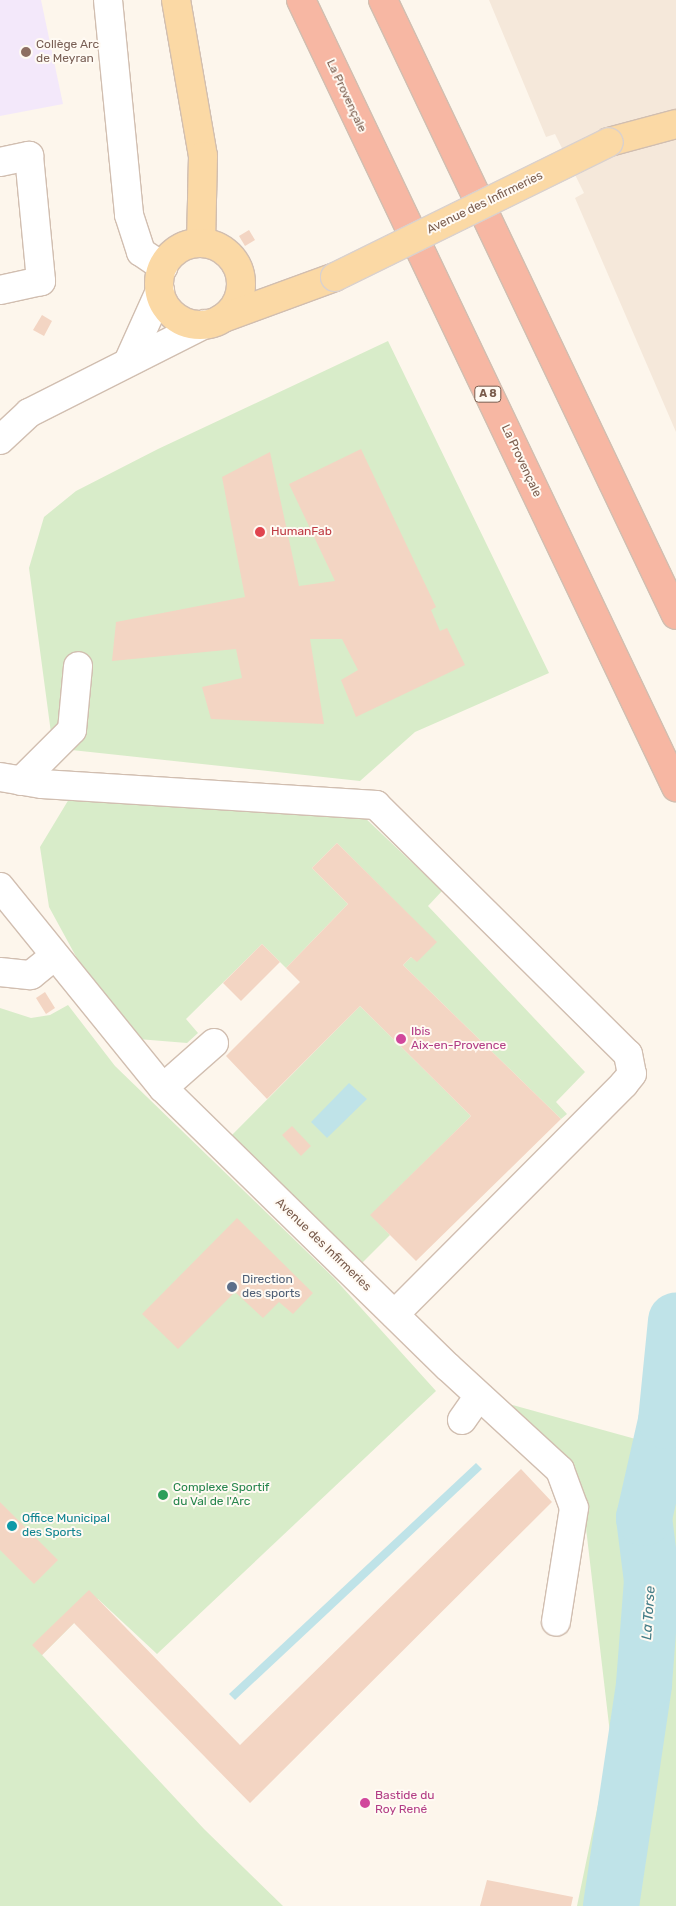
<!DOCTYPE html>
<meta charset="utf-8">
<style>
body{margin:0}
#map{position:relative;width:676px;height:1906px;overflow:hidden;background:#fdf6ec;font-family:Rubik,sans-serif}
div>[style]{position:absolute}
.residential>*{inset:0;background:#f5e8da}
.education>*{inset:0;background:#f3e8fa}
.green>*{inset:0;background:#d8ecc9}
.water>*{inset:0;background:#bfe3e8}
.river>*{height:56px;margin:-28px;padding:0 28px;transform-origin:28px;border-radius:28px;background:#bfe3e8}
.building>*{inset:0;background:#f3d5c3}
.roads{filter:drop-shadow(1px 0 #d1beb0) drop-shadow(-1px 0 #d1beb0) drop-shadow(0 1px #d1beb0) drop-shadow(0 -1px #d1beb0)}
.minor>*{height:28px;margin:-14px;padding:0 14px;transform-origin:14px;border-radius:14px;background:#fff}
.major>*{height:28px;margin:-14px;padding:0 14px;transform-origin:14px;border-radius:14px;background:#fbd9a5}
.major>.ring{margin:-14px;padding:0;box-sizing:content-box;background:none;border:28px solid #fbd9a5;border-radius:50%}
.highway>*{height:28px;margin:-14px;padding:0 14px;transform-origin:14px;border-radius:14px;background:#f7b7a3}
.bridges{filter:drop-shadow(1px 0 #dad1cd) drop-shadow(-1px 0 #dad1cd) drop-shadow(0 1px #dad1cd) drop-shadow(0 -1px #dad1cd)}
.major-bridge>*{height:28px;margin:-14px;padding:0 14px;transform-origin:14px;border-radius:14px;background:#fbd9a5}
.dots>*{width:14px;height:14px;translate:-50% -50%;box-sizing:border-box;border:2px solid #fffaf3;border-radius:50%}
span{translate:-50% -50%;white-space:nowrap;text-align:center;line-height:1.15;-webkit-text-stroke:4px #fffaf3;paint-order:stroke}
.shield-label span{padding:1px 4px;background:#fffaf3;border:1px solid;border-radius:4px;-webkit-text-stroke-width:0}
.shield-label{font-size:11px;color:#7a5c4d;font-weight:700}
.education-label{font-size:12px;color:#785e54}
.left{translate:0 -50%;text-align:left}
.street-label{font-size:12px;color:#7a5c4d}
.health-label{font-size:12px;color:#be3a42}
.hotel-label{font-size:12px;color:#b23c85}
.service-label{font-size:12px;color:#4e5e75}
.leisure-label{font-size:12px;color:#27864d}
.culture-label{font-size:12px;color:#0d838f}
.water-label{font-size:14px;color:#437c86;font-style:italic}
</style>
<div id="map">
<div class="residential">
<i style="clip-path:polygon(489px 0,676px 0,676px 432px,575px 198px,584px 193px,555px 134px,546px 137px)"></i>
</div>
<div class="education">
<i style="clip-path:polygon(0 0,41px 0,63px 104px,0 116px)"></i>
</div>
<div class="green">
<i style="clip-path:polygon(388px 341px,549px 673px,415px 732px,360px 781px,53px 748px,29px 568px,44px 517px,76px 491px,158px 449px)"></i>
<i style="clip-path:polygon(69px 799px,363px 816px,442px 891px,428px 906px,585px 1072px,556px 1102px,567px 1114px,561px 1119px,403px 965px,411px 957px,417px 961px,436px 942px,337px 843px,312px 868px,348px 904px,286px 968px,262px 944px,186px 1019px,198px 1033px,187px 1043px,138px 1039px,91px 984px,49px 907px,40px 847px)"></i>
<i style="clip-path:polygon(68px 1005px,115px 1066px,334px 1278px,436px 1391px,157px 1654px,98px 1599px,42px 1655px,204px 1829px,283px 1906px,0 1906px,0 1008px,31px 1018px,50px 1015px)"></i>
<i style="clip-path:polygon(360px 1006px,471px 1116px,371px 1215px,390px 1235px,361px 1264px,232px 1135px)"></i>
<i style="clip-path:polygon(502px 1402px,650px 1443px,676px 1465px,676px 1906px,577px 1906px,611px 1742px,584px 1511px)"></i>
</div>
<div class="water">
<i style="clip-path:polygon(349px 1083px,367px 1099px,327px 1138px,311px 1122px)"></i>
<i style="clip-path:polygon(476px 1463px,482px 1469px,235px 1700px,229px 1694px)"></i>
</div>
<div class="river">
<i style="left:611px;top:1906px;width:224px;rotate:-81.5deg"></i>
<i style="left:644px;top:1684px;width:103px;rotate:-85.6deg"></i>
<i style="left:652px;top:1581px;width:64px;rotate:-97.2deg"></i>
<i style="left:644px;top:1518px;width:99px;rotate:-77.2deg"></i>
<i style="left:666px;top:1421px;width:101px;rotate:-84.3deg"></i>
</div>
<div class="building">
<i style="clip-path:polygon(249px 230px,255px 240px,245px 246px,239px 236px)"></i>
<i style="clip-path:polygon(42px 315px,52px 321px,44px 336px,33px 330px)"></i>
<i style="clip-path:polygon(361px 449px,436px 607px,431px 610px,440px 631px,447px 628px,465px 665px,356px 717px,341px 680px,358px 670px,342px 639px,310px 639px,324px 724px,211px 719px,202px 687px,242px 678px,236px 649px,112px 661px,116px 622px,245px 597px,222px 477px,270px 452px,299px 586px,335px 581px,289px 484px)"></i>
<i style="clip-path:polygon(337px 843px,437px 942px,417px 962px,411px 957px,403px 965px,561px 1119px,416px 1261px,370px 1215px,471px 1116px,360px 1006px,267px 1099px,226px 1056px,300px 982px,286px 968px,348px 904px,312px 868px)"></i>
<i style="clip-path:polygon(262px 944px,280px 962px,241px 1001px,223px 983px)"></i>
<i style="clip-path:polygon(45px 992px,55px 1008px,46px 1014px,36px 998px)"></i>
<i style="clip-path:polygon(292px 1126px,311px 1146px,301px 1156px,282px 1135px)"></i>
<i style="clip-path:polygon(237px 1218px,313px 1293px,293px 1314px,279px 1302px,263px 1318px,235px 1292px,178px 1349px,142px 1314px)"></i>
<i style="clip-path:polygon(521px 1469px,552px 1502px,250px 1803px,74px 1623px,42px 1655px,32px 1645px,89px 1590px,240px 1745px)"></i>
<i style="clip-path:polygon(0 1502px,58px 1560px,34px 1584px,0 1550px)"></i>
<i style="clip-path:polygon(487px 1880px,573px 1897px,571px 1906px,480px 1906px)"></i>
</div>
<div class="roads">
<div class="minor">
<i style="left:108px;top:0;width:216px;rotate:84.4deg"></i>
<i style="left:129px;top:215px;width:39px;rotate:72deg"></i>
<i style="left:141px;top:252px;width:27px;rotate:34deg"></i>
<i style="left:0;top:162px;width:30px;rotate:-12deg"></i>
<i style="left:29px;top:156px;width:126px;rotate:84.5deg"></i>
<i style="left:41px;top:281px;width:42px;rotate:167.6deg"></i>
<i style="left:129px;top:360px;width:76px;rotate:-65.8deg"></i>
<i style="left:0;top:440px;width:40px;rotate:-43deg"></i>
<i style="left:29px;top:413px;width:197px;rotate:-26.8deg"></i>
<i style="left:0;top:777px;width:43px;rotate:9.5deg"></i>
<i style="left:42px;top:784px;width:335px;rotate:3.6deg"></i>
<i style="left:376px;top:805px;width:354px;rotate:44.7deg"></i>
<i style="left:628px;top:1054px;width:20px;rotate:79deg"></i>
<i style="left:632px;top:1074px;width:13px;rotate:129deg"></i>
<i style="left:624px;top:1084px;width:325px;rotate:134.9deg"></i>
<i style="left:21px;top:781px;width:72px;rotate:-45deg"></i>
<i style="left:72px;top:730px;width:64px;rotate:-84.6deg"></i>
<i style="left:0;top:887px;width:259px;rotate:51deg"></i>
<i style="left:163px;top:1088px;width:399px;rotate:44.4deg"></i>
<i style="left:448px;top:1367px;width:152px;rotate:42.6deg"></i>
<i style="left:560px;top:1470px;width:40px;rotate:69.8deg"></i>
<i style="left:574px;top:1508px;width:115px;rotate:99deg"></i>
<i style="left:0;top:972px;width:31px;rotate:6deg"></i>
<i style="left:31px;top:975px;width:28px;rotate:-39deg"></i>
<i style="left:163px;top:1088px;width:68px;rotate:-41.4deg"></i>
<i style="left:462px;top:1420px;width:29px;rotate:-55deg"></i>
</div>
<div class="major">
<i style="left:176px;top:0;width:158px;rotate:80.2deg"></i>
<i style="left:203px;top:156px;width:87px;rotate:91.3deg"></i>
<i style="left:609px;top:142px;width:69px;rotate:-15deg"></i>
<i class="ring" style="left:159px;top:243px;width:54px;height:54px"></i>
<i style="left:223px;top:318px;width:119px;rotate:-20.1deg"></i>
</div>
<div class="highway">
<i style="left:301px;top:0;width:872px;rotate:64.52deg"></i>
<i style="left:383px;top:0;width:681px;rotate:64.53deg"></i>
</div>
</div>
<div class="bridges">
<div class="major-bridge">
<i style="left:335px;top:277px;width:305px;rotate:-26.2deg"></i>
</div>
</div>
<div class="dots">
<i style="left:26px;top:52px;background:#8d6e63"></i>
<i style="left:260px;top:532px;background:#e0444e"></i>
<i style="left:401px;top:1039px;background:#d1479c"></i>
<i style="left:232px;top:1287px;background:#5c6f8a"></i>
<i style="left:163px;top:1495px;background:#2e9e5b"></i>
<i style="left:12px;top:1526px;background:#0f9aa8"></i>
<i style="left:365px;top:1803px;background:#d1479c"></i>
</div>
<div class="shield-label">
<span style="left:488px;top:394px">A 8</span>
</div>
<div class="education-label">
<span class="left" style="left:36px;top:52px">Collège Arc<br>de Meyran</span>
</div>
<div class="street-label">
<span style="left:346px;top:96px;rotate:65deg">La Provençale</span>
<span style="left:485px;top:203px;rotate:-26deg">Avenue des Infirmeries</span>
<span style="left:521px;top:461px;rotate:65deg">La Provençale</span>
<span style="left:323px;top:1245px;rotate:44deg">Avenue des Infirmeries</span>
</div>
<div class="health-label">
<span class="left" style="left:271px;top:532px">HumanFab</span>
</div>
<div class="hotel-label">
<span class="left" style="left:411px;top:1039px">Ibis<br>Aix-en-Provence</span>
<span class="left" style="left:375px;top:1803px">Bastide du<br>Roy René</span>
</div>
<div class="service-label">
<span class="left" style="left:242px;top:1287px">Direction<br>des sports</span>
</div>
<div class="leisure-label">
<span class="left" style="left:173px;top:1495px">Complexe Sportif<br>du Val de l'Arc</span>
</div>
<div class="culture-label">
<span class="left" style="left:22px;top:1526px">Office Municipal<br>des Sports</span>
</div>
<div class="water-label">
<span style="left:649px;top:1613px;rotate:-86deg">La Torse</span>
</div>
</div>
